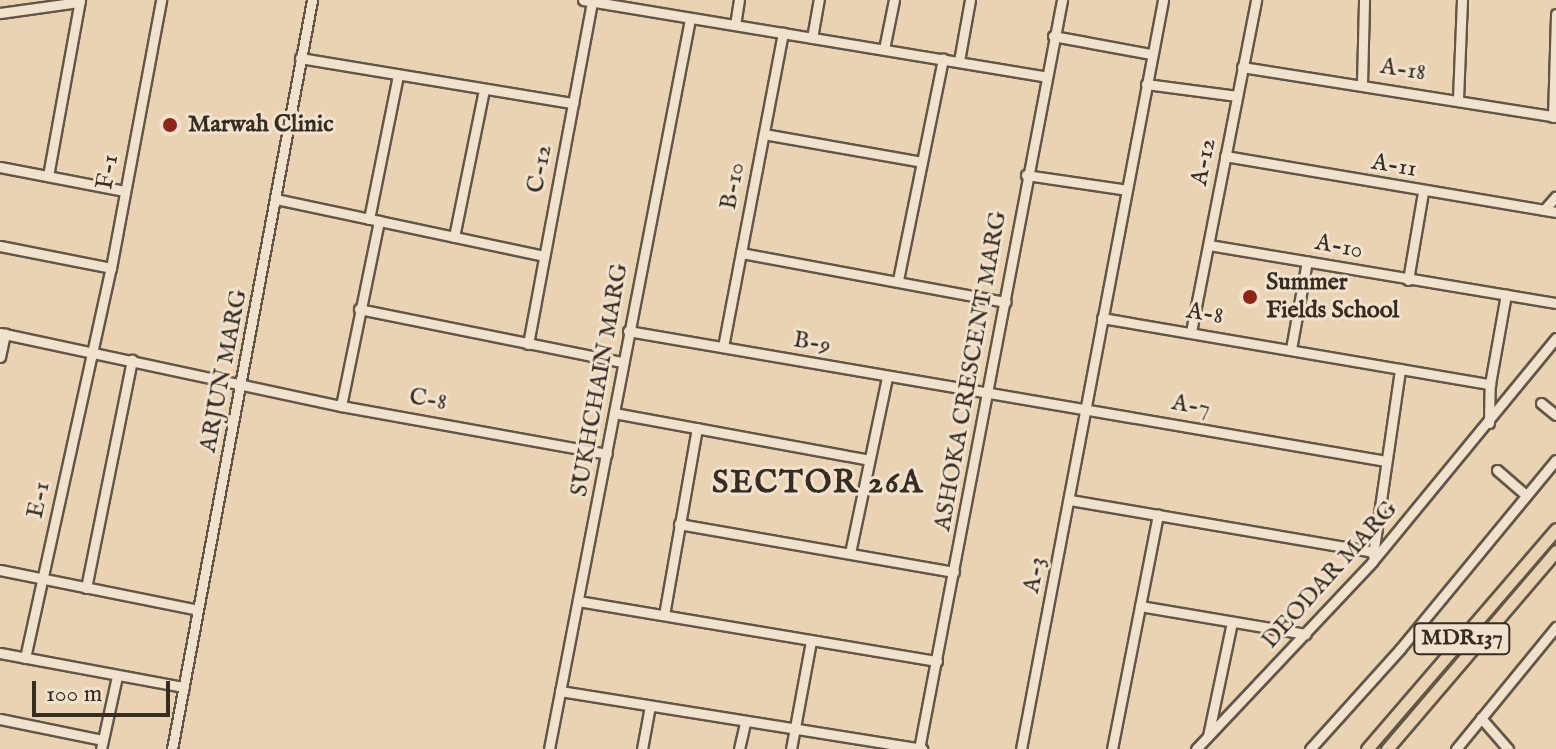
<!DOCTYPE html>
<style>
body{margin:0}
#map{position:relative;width:1556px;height:749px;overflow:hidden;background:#ead3b3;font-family:"IM FELL English",serif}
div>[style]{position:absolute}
.roads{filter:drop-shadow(2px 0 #635646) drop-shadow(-2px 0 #635646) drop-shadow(0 2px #635646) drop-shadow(0 -2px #635646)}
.minor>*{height:9px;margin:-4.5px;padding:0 4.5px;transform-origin:4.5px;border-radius:4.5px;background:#f1e2ce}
.major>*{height:11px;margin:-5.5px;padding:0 5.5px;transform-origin:5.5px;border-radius:5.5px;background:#ead3b3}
.dots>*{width:22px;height:22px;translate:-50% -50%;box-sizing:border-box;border:4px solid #f1e2ce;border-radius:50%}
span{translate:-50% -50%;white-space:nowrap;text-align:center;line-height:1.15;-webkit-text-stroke:6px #f1e2ce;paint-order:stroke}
.shield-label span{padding:2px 6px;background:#f1e2ce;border:2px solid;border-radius:6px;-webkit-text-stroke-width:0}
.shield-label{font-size:22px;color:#362c22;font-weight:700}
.street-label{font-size:24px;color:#362c22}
.poi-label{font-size:24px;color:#362c22;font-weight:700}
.left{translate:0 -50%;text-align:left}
.district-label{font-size:32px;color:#362c22;font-weight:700;letter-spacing:2px}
.scale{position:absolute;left:32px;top:681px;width:138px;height:36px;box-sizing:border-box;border:4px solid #362c22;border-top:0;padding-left:10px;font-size:24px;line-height:28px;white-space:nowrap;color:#362c22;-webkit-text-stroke:6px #f1e2ce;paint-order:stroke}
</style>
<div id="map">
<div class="roads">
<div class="minor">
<i style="left:583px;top:0;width:467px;rotate:9.4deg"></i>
<i style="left:0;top:13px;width:80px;rotate:-7.9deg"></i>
<i style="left:735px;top:25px;width:25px;rotate:-81deg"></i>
<i style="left:1053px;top:36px;width:100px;rotate:10.4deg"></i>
<i style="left:812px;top:38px;width:39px;rotate:-80deg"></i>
<i style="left:884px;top:49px;width:50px;rotate:-78.5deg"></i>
<i style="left:300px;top:58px;width:277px;rotate:9.4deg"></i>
<i style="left:959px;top:61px;width:62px;rotate:-79.8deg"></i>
<i style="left:1242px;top:67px;width:318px;rotate:9deg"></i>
<i style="left:1146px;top:84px;width:92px;rotate:7.5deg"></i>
<i style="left:1362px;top:84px;width:84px;rotate:-88.6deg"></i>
<i style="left:1458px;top:99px;width:99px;rotate:-87.7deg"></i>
<i style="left:1553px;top:117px;width:103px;rotate:-88.3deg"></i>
<i style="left:764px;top:134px;width:160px;rotate:10deg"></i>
<i style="left:1225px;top:156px;width:336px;rotate:9.6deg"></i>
<i style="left:0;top:167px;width:127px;rotate:10.9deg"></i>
<i style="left:1026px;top:175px;width:102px;rotate:8.4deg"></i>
<i style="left:48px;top:176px;width:179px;rotate:-79.7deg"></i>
<i style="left:276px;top:199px;width:274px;rotate:12deg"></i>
<i style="left:1544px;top:210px;width:18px;rotate:-49deg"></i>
<i style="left:369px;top:219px;width:147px;rotate:-78.6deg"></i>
<i style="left:454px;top:237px;width:151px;rotate:-78.5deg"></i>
<i style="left:1209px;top:245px;width:352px;rotate:9.5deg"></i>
<i style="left:0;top:246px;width:113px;rotate:11.2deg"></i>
<i style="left:741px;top:253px;width:269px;rotate:10.5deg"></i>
<i style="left:898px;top:280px;width:226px;rotate:-78.5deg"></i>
<i style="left:1408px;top:280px;width:89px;rotate:-80.3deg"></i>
<i style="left:359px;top:309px;width:269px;rotate:11.4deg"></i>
<i style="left:1102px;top:318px;width:394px;rotate:9.7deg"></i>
<i style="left:628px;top:331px;width:769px;rotate:9.73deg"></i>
<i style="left:1191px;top:332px;width:338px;rotate:-78.9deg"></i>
<i style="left:0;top:333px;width:349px;rotate:12.1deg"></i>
<i style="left:341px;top:406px;width:270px;rotate:10.2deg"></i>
<i style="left:528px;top:344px;width:348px;rotate:-79.4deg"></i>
<i style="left:723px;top:347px;width:320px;rotate:-79.2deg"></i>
<i style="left:1291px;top:349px;width:89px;rotate:-79.7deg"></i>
<i style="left:0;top:357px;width:24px;rotate:-78deg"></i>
<i style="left:1541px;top:403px;width:19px;rotate:39deg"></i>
<i style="left:341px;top:406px;width:189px;rotate:-78.4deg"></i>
<i style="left:614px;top:413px;width:259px;rotate:10.4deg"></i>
<i style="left:1489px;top:423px;width:39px;rotate:-89deg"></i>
<i style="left:1490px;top:384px;width:91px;rotate:-79.9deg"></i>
<i style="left:1497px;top:470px;width:38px;rotate:41deg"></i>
<i style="left:1070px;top:500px;width:307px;rotate:9.7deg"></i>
<i style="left:679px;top:524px;width:279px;rotate:9.9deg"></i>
<i style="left:850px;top:553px;width:180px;rotate:-78.1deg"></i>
<i style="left:1373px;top:555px;width:188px;rotate:-81.7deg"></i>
<i style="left:0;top:570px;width:202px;rotate:11.4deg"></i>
<i style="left:86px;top:588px;width:233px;rotate:-78.6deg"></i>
<i style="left:578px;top:601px;width:364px;rotate:9.5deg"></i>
<i style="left:1140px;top:606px;width:168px;rotate:9.6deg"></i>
<i style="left:664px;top:615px;width:190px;rotate:-80deg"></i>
<i style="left:0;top:653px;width:187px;rotate:10.5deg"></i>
<i style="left:25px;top:658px;width:399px;rotate:-77.6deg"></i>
<i style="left:111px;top:268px;width:273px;rotate:-79.4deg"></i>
<i style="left:560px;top:691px;width:367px;rotate:9.1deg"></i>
<i style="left:1481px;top:718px;width:41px;rotate:48.9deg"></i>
<i style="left:0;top:719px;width:104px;rotate:11.6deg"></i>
<i style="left:1208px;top:736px;width:116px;rotate:-78.1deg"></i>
<i style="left:101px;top:749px;width:75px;rotate:-77.6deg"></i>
<i style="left:172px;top:749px;width:762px;rotate:-79.41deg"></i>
<i style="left:549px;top:749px;width:743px;rotate:-79.07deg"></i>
<i style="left:642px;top:749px;width:44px;rotate:-79.5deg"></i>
<i style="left:739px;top:749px;width:26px;rotate:-77deg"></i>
<i style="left:791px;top:749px;width:110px;rotate:-79.5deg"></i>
<i style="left:919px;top:749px;width:763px;rotate:-79.19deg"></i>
<i style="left:1021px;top:749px;width:762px;rotate:-79.26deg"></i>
<i style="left:1112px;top:749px;width:239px;rotate:-78.9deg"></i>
<i style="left:1196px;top:749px;width:257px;rotate:-46.7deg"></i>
<i style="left:1372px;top:562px;width:290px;rotate:-50.6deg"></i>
<i style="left:1310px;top:749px;width:135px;rotate:-48deg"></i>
<i style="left:1400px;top:649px;width:245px;rotate:-50.5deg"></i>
<i style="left:1456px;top:749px;width:158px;rotate:-50.7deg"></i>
</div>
<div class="major">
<i style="left:1367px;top:749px;width:290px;rotate:-49.3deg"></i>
<i style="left:1387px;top:749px;width:260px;rotate:-49.5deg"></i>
</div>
</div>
<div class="dots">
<i style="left:170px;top:125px;background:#8f2418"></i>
<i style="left:1250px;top:297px;background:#8f2418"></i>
</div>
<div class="shield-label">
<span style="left:1462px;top:639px">MDR137</span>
</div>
<div class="street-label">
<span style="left:1403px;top:70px;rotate:9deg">A-18</span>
<span style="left:1204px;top:162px;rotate:-79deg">A-12</span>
<span style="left:1394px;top:166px;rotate:10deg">A-11</span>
<span style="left:540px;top:169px;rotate:-79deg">C-12</span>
<span style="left:108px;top:172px;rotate:-79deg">F-1</span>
<span style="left:733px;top:186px;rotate:-79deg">B-10</span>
<span style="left:1339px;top:247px;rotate:11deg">A-10</span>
<span style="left:1205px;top:314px;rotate:10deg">A-8</span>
<span style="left:812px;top:343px;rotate:10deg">B-9</span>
<span style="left:224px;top:371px;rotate:-79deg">ARJUN MARG</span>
<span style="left:971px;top:371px;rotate:-80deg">ASHOKA CRESCENT MARG</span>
<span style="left:600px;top:380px;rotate:-80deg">SUKHCHAIN MARG</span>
<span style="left:428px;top:400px;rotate:10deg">C-8</span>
<span style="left:1191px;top:406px;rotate:10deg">A-7</span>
<span style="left:39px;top:500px;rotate:-78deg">E-1</span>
<span style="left:1035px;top:575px;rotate:-79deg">A-3</span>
<span style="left:1330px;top:575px;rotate:-48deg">DEODAR MARG</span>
</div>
<div class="poi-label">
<span class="left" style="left:188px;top:125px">Marwah Clinic</span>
<span class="left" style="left:1266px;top:297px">Summer<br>Fields School</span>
</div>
<div class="district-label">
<span style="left:818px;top:484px">SECTOR 26A</span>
</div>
<div class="scale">100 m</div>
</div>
